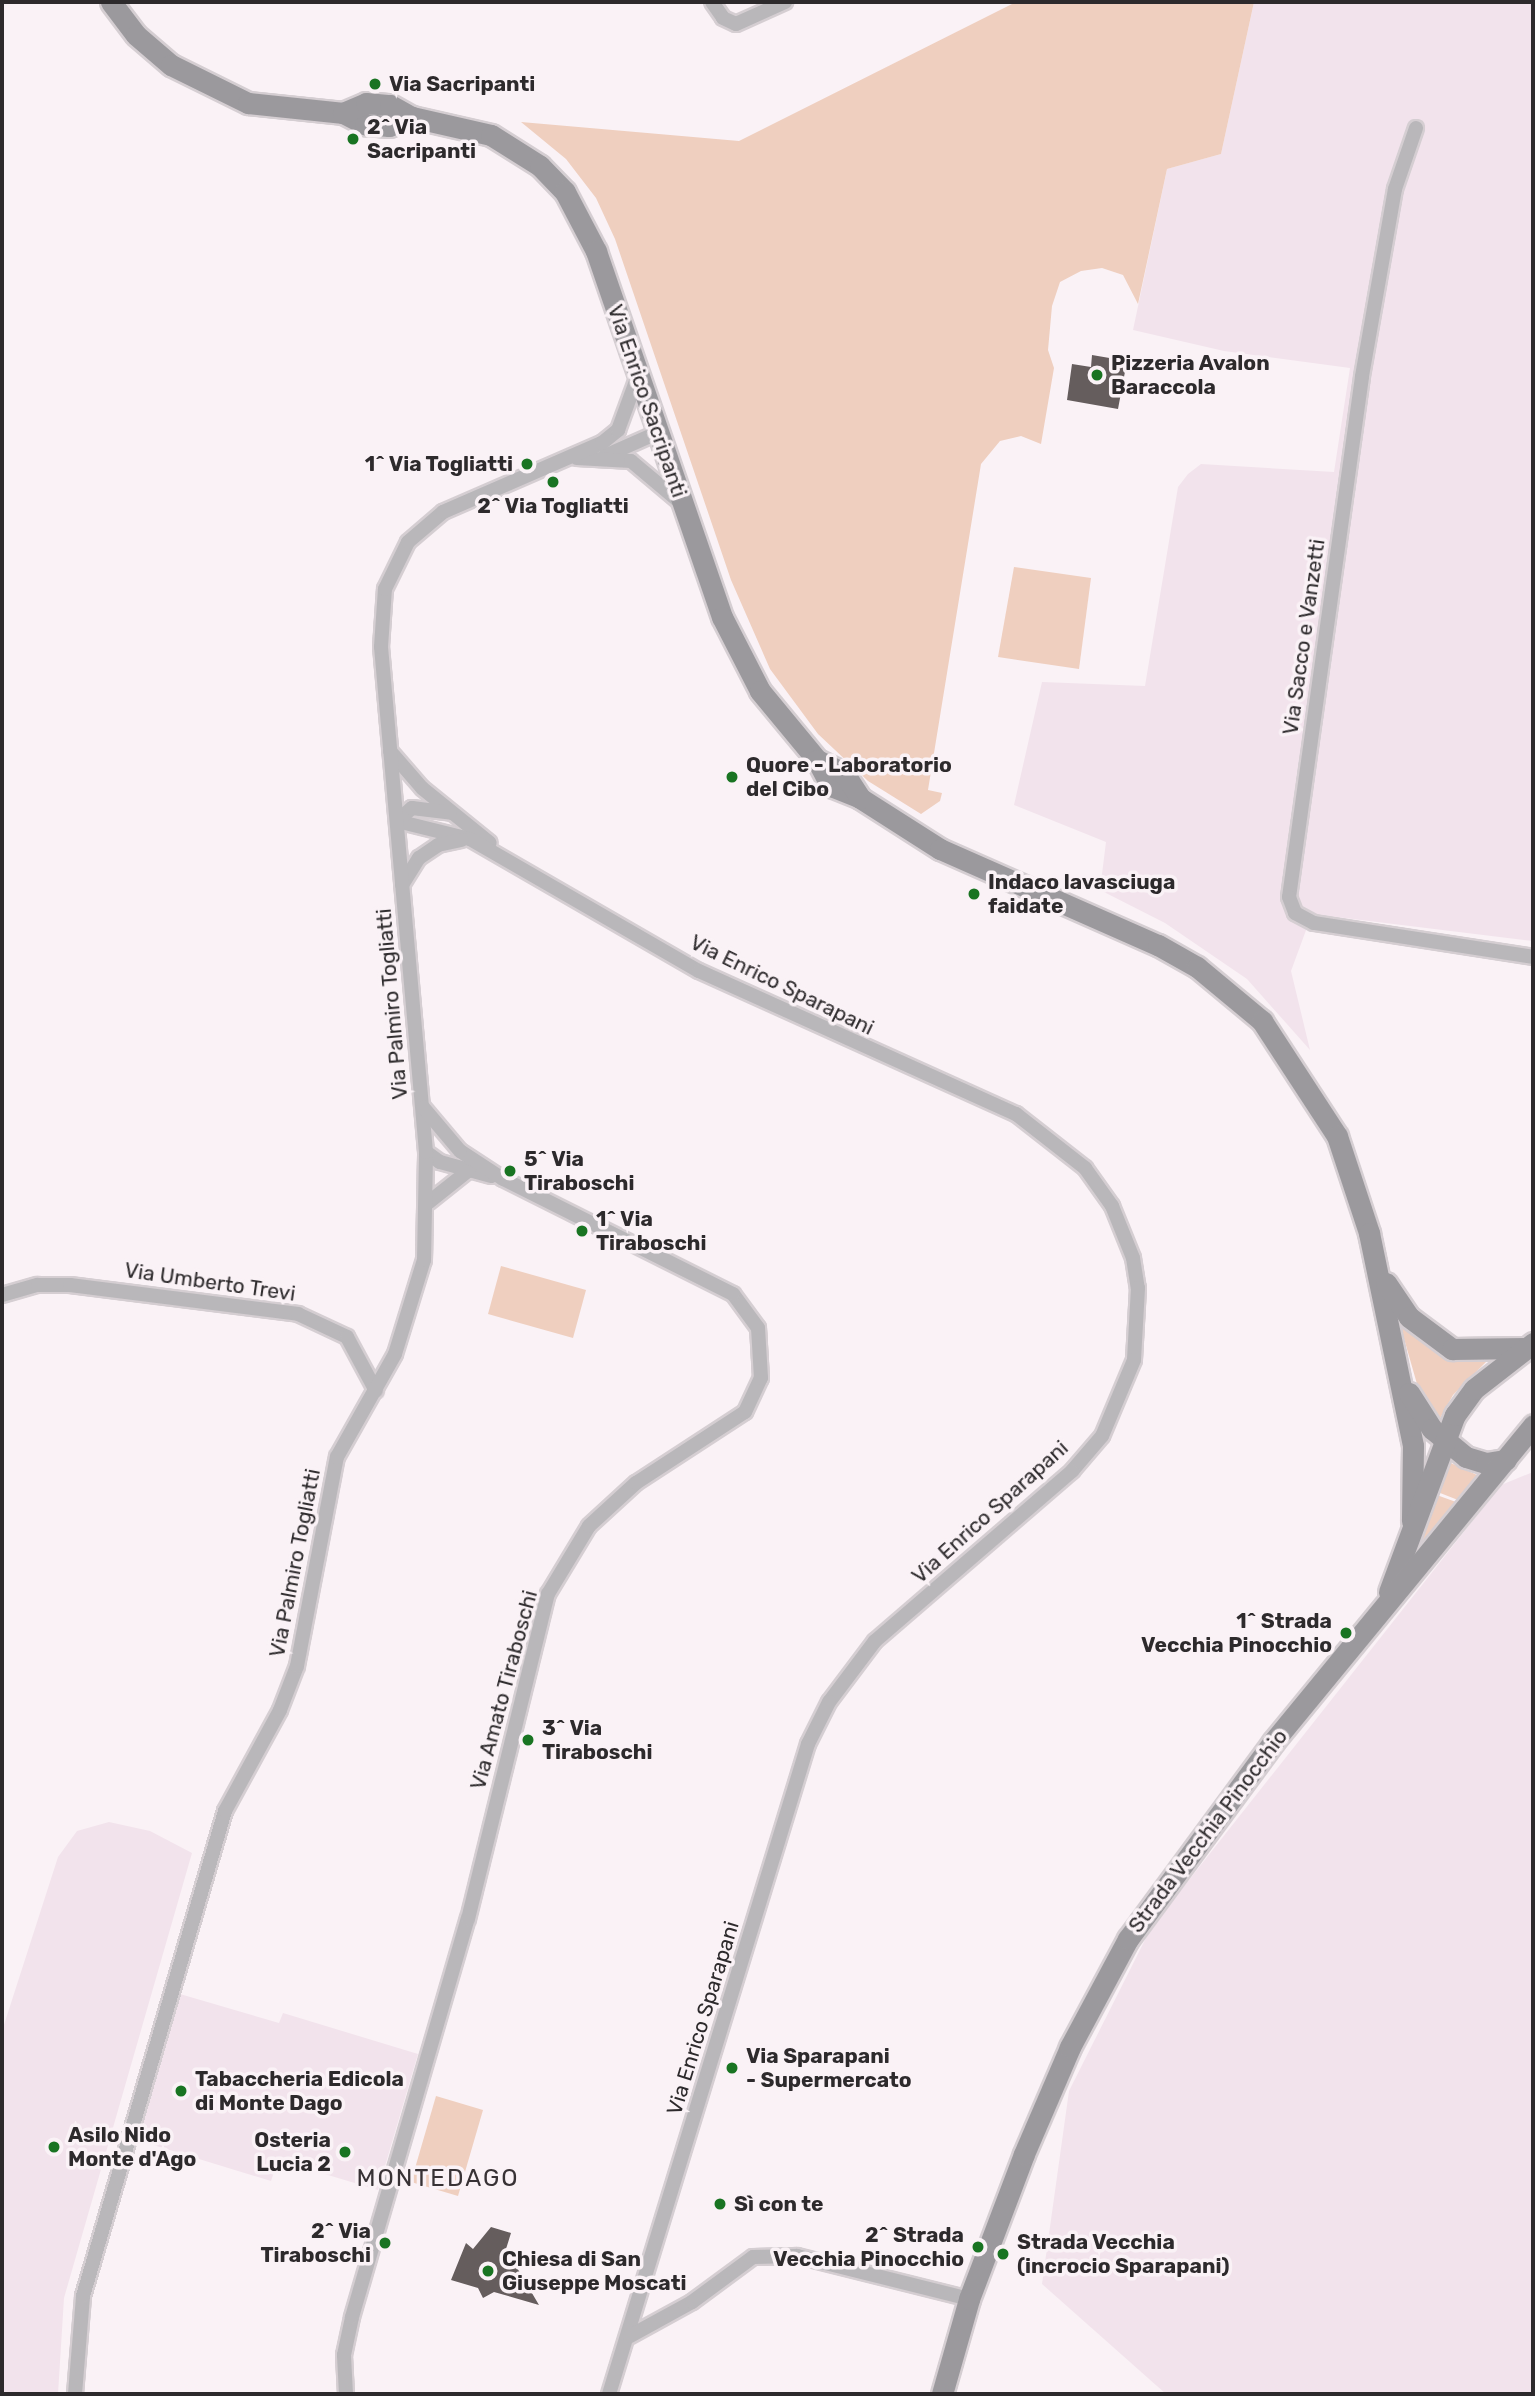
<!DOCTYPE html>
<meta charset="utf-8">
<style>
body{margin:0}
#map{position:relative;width:1535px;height:2396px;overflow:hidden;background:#faf2f6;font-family:Rubik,sans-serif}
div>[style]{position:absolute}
.built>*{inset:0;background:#f2e3ec}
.green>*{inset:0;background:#efcfbf}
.building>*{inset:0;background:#655d5d}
.roads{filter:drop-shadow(2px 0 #d5ced2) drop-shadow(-2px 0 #d5ced2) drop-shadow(0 2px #d5ced2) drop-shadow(0 -2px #d5ced2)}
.street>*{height:14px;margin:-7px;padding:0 7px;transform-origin:7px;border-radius:7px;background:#b9b7ba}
.secondary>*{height:21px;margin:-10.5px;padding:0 10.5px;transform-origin:10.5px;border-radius:10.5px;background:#9b999d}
.dots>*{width:19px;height:19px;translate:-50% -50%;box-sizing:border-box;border:4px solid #faf2f6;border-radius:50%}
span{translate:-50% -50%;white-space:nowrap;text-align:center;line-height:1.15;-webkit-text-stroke:7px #faf2f6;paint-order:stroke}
.poi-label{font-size:21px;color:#2d2a2c;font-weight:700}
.left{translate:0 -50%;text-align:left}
.right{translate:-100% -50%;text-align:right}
.street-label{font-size:21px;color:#2d2a2c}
.quarter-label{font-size:24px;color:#383235;letter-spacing:2px}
.frame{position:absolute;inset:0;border:4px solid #2d2a2c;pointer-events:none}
</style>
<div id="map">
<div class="built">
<i style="clip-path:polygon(1254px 2px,1533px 2px,1533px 941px,1312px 914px,1291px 971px,1310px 1050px,1247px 979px,1165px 923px,1100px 890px,1106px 842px,1014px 805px,1042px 682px,1145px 686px,1178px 487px,1188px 474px,1201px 464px,1334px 472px,1350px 368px,1224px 351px,1133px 330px,1167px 169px,1221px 154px)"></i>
<i style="clip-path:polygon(1533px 1472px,1533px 2394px,1166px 2394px,1042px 2284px,1069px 2091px,1151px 1928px,1501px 1485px)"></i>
<i style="clip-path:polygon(109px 1822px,150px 1831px,192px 1853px,64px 2298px,58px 2394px,2px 2394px,2px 2031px,58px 1857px,77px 1831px)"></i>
<i style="clip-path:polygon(180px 1994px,279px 2023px,283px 2013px,418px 2054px,378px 2190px,278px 2160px,271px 2181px,137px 2140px)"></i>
</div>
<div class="green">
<i style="clip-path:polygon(1016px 2px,1254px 2px,1221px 154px,1167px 169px,1138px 304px,1123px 275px,1102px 268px,1081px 271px,1060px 282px,1052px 306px,1048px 350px,1054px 368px,1041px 444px,1021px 436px,1000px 441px,981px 464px,928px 790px,942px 793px,940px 801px,921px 814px,868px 781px,818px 734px,770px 669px,731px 580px,615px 239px,596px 198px,566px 159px,521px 122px,739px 141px)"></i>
<i style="clip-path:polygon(1014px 567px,1091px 578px,1079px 669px,998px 657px)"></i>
<i style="clip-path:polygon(501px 1266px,586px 1290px,573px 1338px,488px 1314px)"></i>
<i style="clip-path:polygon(1399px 1321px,1419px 1340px,1448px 1355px,1489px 1359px,1453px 1395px,1438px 1422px,1421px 1398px)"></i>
<i style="clip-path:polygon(1442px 1459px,1477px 1475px,1458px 1500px,1435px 1491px)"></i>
<i style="clip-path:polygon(1434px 1494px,1456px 1502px,1420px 1547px,1418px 1546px)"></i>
<i style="clip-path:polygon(436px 2096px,483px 2110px,458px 2196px,411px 2182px)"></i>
</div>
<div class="building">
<i style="clip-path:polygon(1092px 355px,1127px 361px,1118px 409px,1067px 400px,1072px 364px,1091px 367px)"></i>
<i style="clip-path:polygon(491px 2227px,511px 2233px,506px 2249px,539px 2305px,494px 2292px,483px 2298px,478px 2288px,451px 2280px,466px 2243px,473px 2249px)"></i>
</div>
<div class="roads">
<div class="street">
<i style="left:712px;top:2px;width:19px;rotate:55deg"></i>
<i style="left:723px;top:18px;width:14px;rotate:25deg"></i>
<i style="left:736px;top:24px;width:54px;rotate:-24.2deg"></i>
<i style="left:1416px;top:128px;width:65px;rotate:109deg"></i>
<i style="left:1395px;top:189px;width:191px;rotate:100deg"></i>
<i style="left:1362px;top:377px;width:525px;rotate:97.99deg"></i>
<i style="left:1289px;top:897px;width:17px;rotate:69deg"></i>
<i style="left:1295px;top:913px;width:21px;rotate:28deg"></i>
<i style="left:1314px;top:923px;width:222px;rotate:8.8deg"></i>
<i style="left:605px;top:456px;width:57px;rotate:-23.9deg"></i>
<i style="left:577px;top:458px;width:54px;rotate:3.2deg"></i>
<i style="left:631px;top:461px;width:65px;rotate:40deg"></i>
<i style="left:390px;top:751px;width:49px;rotate:49.1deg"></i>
<i style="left:422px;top:788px;width:87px;rotate:39deg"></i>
<i style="left:397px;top:821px;width:75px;rotate:13.9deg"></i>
<i style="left:470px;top:839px;width:264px;rotate:30deg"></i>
<i style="left:699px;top:971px;width:348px;rotate:24.3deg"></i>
<i style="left:1016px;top:1114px;width:88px;rotate:38deg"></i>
<i style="left:1085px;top:1168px;width:47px;rotate:54.6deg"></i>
<i style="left:1112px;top:1206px;width:56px;rotate:68deg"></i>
<i style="left:1133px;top:1258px;width:30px;rotate:81deg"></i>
<i style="left:1138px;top:1288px;width:72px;rotate:93.2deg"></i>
<i style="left:1134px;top:1360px;width:82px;rotate:112.8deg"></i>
<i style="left:1102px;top:1436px;width:46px;rotate:130.6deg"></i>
<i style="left:1072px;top:1471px;width:260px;rotate:139.2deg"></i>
<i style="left:875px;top:1641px;width:76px;rotate:127deg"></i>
<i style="left:829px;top:1702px;width:47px;rotate:116.6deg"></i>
<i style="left:808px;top:1744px;width:680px;rotate:107.02deg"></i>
<i style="left:397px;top:821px;width:20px;rotate:-41deg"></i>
<i style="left:412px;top:808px;width:38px;rotate:7deg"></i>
<i style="left:402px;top:885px;width:32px;rotate:-58deg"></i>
<i style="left:419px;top:858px;width:23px;rotate:-34deg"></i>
<i style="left:438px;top:845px;width:24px;rotate:-12deg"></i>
<i style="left:426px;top:1152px;width:17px;rotate:36deg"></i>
<i style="left:440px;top:1162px;width:53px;rotate:15.4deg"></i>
<i style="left:429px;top:1202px;width:50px;rotate:-38.5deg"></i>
<i style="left:2px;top:1295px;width:37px;rotate:-16deg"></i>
<i style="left:38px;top:1285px;width:32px"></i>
<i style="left:70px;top:1285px;width:230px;rotate:7.2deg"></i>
<i style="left:298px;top:1314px;width:54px;rotate:25.1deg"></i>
<i style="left:347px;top:1337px;width:61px;rotate:61.8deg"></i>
<i style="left:630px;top:2336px;width:71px;rotate:-28.7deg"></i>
<i style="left:692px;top:2302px;width:76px;rotate:-36.4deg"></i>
<i style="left:753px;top:2257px;width:44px;rotate:-1.3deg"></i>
<i style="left:797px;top:2256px;width:177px;rotate:14deg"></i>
<i style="left:75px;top:2394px;width:98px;rotate:-85.3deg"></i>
<i style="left:83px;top:2296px;width:505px;rotate:-73.68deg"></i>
<i style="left:225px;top:1811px;width:115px;rotate:-61.4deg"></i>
<i style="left:280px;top:1710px;width:47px;rotate:-68.9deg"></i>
<i style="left:297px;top:1666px;width:213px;rotate:-79.2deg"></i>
<i style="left:337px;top:1457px;width:118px;rotate:-60.6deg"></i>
<i style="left:395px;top:1354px;width:98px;rotate:-72.9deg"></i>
<i style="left:424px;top:1260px;width:108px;rotate:-88.9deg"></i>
<i style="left:426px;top:1152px;width:507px;rotate:-95.09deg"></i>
<i style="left:381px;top:647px;width:58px;rotate:-86.1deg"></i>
<i style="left:385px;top:589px;width:52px;rotate:-63.9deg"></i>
<i style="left:408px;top:542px;width:46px;rotate:-40.6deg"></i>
<i style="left:443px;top:512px;width:173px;rotate:-23.5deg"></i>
<i style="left:602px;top:443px;width:21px;rotate:-39deg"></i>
<i style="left:618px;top:430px;width:58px;rotate:-69.7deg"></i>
<i style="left:346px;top:2394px;width:39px;rotate:-93deg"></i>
<i style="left:344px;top:2355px;width:39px;rotate:-78deg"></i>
<i style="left:352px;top:2317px;width:415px;rotate:-73.8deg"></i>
<i style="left:468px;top:1919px;width:335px;rotate:-76.2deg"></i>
<i style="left:548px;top:1594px;width:79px;rotate:-58.9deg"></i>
<i style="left:589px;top:1526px;width:64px;rotate:-42.5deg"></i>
<i style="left:636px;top:1483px;width:130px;rotate:-33.1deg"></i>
<i style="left:745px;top:1412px;width:38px;rotate:-65deg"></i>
<i style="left:761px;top:1378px;width:50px;rotate:-93.4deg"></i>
<i style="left:758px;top:1328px;width:42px;rotate:-126.3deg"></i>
<i style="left:733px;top:1294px;width:257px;rotate:-153.4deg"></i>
<i style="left:503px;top:1179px;width:51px;rotate:-146.9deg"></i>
<i style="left:460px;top:1151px;width:57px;rotate:-130.1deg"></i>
</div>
<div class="secondary">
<i style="left:111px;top:2px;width:41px;rotate:52.9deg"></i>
<i style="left:136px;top:35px;width:46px;rotate:40.6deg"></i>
<i style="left:171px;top:65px;width:86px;rotate:26.3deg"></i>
<i style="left:248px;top:103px;width:96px;rotate:6deg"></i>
<i style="left:343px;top:113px;width:25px;rotate:27deg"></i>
<i style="left:365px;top:124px;width:24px;rotate:5deg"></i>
<i style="left:389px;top:126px;width:25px;rotate:-21deg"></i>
<i style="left:343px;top:113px;width:25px;rotate:-23deg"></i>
<i style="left:366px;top:103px;width:24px;rotate:5deg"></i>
<i style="left:390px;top:105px;width:25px;rotate:29deg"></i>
<i style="left:412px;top:117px;width:81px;rotate:12.8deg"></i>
<i style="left:491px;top:135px;width:58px;rotate:32.3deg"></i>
<i style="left:540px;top:166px;width:36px;rotate:46deg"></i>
<i style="left:565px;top:192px;width:67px;rotate:62.3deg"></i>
<i style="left:596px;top:251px;width:387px;rotate:71deg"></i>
<i style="left:722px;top:617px;width:83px;rotate:62.8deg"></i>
<i style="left:760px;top:691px;width:89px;rotate:50.4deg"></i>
<i style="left:817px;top:760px;width:30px;rotate:62deg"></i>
<i style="left:831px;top:786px;width:31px;rotate:22deg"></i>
<i style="left:860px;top:798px;width:95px;rotate:32.5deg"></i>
<i style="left:940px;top:849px;width:238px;rotate:23.8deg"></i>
<i style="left:1158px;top:945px;width:45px;rotate:29.4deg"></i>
<i style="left:1197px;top:967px;width:85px;rotate:39.7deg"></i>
<i style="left:1262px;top:1021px;width:137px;rotate:56.9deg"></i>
<i style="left:1337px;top:1136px;width:102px;rotate:71.7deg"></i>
<i style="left:1369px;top:1233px;width:217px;rotate:78.3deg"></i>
<i style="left:1413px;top:1446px;width:75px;rotate:90.8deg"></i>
<i style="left:817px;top:760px;width:30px;rotate:26deg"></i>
<i style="left:844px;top:773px;width:30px;rotate:57deg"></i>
<i style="left:1386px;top:1283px;width:41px;rotate:55.9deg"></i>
<i style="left:1409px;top:1317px;width:54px;rotate:36.7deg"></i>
<i style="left:1452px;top:1349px;width:74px;rotate:-0.8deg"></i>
<i style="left:1409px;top:1393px;width:43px;rotate:57.4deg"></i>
<i style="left:1432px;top:1429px;width:44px;rotate:39.5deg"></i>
<i style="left:1466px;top:1457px;width:21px;rotate:17deg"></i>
<i style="left:1486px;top:1463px;width:20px;rotate:-9deg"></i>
<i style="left:1389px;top:1592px;width:189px;rotate:-69.6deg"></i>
<i style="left:1455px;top:1415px;width:32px;rotate:-54deg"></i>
<i style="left:1474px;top:1389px;width:75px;rotate:-37.9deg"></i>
<i style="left:942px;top:2394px;width:99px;rotate:-74.1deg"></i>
<i style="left:969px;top:2299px;width:155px;rotate:-69.2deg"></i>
<i style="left:1024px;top:2154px;width:116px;rotate:-66.7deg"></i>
<i style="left:1070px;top:2047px;width:123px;rotate:-61.8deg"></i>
<i style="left:1128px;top:1939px;width:245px;rotate:-53.6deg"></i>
<i style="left:1273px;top:1742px;width:410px;rotate:-50.6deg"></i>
</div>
</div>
<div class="dots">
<i style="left:375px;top:84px;background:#197422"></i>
<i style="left:353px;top:139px;background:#197422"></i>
<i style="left:1097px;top:375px;background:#197422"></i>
<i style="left:527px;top:464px;background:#197422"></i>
<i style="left:553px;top:482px;background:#197422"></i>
<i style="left:732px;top:777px;background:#197422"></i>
<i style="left:974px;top:894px;background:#197422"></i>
<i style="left:510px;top:1171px;background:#197422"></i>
<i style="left:582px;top:1231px;background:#197422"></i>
<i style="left:1346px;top:1633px;background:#197422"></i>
<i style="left:528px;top:1740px;background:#197422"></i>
<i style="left:732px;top:2068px;background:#197422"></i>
<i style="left:181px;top:2091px;background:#197422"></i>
<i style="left:54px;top:2147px;background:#197422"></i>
<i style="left:345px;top:2152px;background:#197422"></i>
<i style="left:720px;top:2204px;background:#197422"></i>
<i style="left:385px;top:2243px;background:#197422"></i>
<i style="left:978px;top:2247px;background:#197422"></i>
<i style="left:1003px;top:2254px;background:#197422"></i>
<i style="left:488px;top:2271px;background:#197422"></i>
</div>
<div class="poi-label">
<span class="left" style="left:389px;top:84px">Via Sacripanti</span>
<span class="left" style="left:367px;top:139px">2^ Via<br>Sacripanti</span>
<span class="left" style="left:1111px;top:375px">Pizzeria Avalon<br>Baraccola</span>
<span class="right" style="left:513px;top:464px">1^ Via Togliatti</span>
<span style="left:553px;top:506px">2^ Via Togliatti</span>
<span class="left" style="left:746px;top:777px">Quore - Laboratorio<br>del Cibo</span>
<span class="left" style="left:988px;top:894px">Indaco lavasciuga<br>faidate</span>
<span class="left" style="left:524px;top:1171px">5^ Via<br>Tiraboschi</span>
<span class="left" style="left:596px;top:1231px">1^ Via<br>Tiraboschi</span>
<span class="right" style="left:1332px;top:1633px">1^ Strada<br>Vecchia Pinocchio</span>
<span class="left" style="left:542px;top:1740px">3^ Via<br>Tiraboschi</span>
<span class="left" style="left:746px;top:2068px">Via Sparapani<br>- Supermercato</span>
<span class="left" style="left:195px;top:2091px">Tabaccheria Edicola<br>di Monte Dago</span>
<span class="left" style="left:68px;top:2147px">Asilo Nido<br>Monte d'Ago</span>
<span class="right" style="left:331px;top:2152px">Osteria<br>Lucia 2</span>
<span class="left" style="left:734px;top:2204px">Sì con te</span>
<span class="right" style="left:371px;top:2243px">2^ Via<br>Tiraboschi</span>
<span class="right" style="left:964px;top:2247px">2^ Strada<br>Vecchia Pinocchio</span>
<span class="left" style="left:1017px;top:2254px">Strada Vecchia<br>(incrocio Sparapani)</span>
<span class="left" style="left:502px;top:2271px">Chiesa di San<br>Giuseppe Moscati</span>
</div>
<div class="street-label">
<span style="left:647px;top:401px;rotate:71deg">Via Enrico Sacripanti</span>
<span style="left:1304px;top:637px;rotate:-82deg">Via Sacco e Vanzetti</span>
<span style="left:782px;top:985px;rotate:26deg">Via Enrico Sparapani</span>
<span style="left:392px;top:1004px;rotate:-95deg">Via Palmiro Togliatti</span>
<span style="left:210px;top:1282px;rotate:8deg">Via Umberto Trevi</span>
<span style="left:990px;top:1512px;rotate:-42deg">Via Enrico Sparapani</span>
<span style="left:295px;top:1563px;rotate:-79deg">Via Palmiro Togliatti</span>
<span style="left:504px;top:1690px;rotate:-75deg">Via Amato Tiraboschi</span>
<span style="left:1208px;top:1831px;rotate:-53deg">Strada Vecchia Pinocchio</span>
<span style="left:703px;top:2018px;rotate:-73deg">Via Enrico Sparapani</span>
</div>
<div class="quarter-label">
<span style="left:438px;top:2179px">MONTEDAGO</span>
</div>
<div class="frame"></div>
</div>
